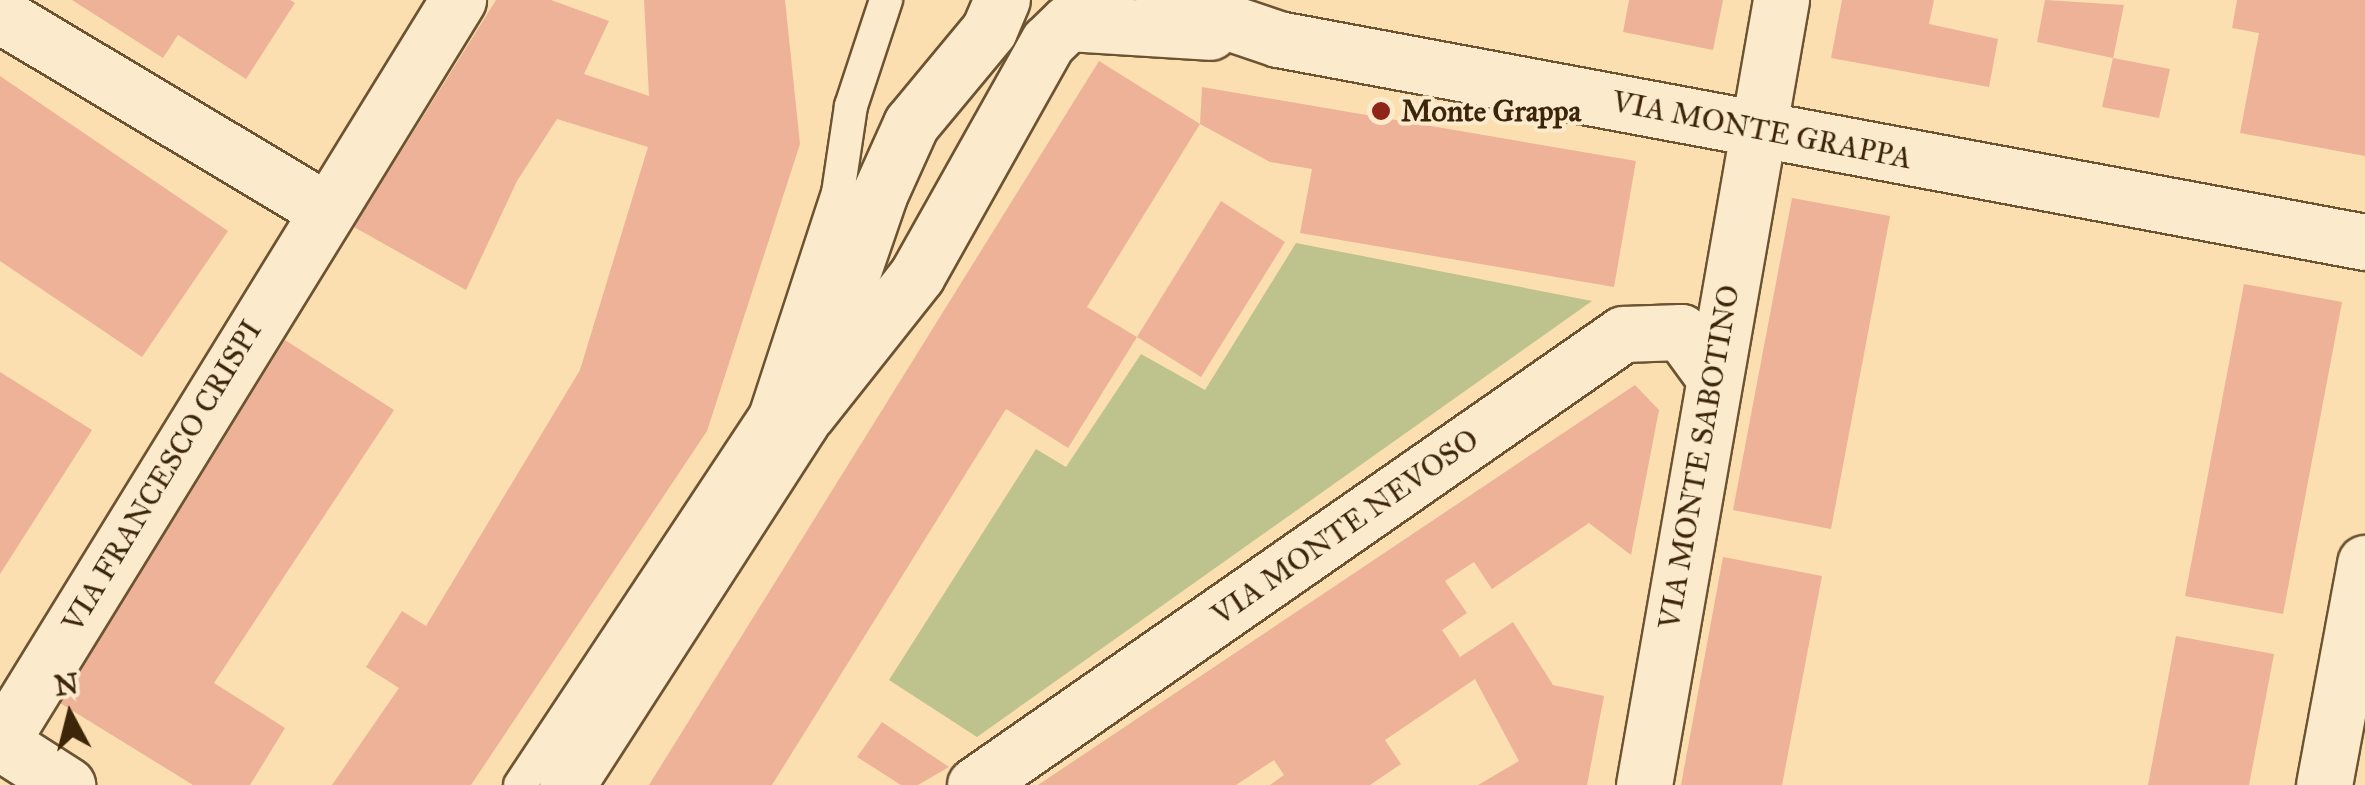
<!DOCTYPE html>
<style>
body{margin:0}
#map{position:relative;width:2365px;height:785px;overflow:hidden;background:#fbdfb0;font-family:"IM FELL Great Primer",serif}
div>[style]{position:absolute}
.green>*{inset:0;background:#bec28c}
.building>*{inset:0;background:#edb297}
.roads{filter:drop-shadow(2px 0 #6c5433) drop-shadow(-2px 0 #6c5433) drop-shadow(0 2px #6c5433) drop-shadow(0 -2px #6c5433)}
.service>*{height:32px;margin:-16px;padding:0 16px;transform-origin:16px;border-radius:16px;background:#fceacc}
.minor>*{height:55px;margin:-27.5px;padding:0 27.5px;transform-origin:27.5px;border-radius:27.5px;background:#fceacc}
.secondary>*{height:55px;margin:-27.5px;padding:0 27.5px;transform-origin:27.5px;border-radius:27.5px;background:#fceacc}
.dots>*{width:28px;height:28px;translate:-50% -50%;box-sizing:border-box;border:5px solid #fceacc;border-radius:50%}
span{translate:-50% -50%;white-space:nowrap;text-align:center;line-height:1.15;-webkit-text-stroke:8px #fceacc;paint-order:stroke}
.poi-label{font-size:30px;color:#3d2509;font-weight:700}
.left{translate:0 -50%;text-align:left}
.street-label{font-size:30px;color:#3d2509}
.north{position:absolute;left:20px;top:665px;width:100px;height:100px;-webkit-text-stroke:8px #fceacc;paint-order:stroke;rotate:353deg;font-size:28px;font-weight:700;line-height:40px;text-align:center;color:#3d2509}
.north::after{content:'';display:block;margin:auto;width:35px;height:45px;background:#3d2509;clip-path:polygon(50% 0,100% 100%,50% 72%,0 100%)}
</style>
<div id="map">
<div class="green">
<i style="clip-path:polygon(1296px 243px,1592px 301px,977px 737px,889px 680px,1036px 449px,1066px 467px,1141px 354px,1205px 390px)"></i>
</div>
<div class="building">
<i style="clip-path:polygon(72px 0,290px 0,295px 3px,246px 79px,178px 35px,163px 58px)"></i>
<i style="clip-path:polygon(496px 0,551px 0,609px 21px,584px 74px,649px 96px,644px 0,785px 0,800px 144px,707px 431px,471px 785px,332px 785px,399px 688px,366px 667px,402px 611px,426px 626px,580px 370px,648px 147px,557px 119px,517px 181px,466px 290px,354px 227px)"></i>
<i style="clip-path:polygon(1629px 0,1723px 0,1713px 50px,1623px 32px)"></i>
<i style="clip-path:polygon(1842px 0,1934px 0,1929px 24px,1998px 39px,1989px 87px,1831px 58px)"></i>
<i style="clip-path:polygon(2045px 0,2124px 5px,2113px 58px,2170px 69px,2159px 118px,2102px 107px,2113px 58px,2037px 42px)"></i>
<i style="clip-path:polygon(2237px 0,2365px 0,2365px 156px,2240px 133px,2259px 33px,2232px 28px)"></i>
<i style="clip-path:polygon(1099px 61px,1200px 124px,1087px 307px,1137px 337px,1068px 448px,1006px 409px,772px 785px,649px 785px)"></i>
<i style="clip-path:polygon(0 76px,228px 231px,142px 357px,0 261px)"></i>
<i style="clip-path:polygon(1202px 87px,1636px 161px,1614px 287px,1300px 233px,1312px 169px,1270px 162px,1200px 124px)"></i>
<i style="clip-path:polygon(1792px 198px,1890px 216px,1831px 529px,1733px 510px)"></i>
<i style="clip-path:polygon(1221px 201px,1285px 242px,1201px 377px,1137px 337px)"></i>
<i style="clip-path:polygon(2244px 284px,2342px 302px,2283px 614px,2185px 596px)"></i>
<i style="clip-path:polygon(285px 340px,394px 410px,214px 683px,285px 728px,250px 785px,193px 785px,60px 703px)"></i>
<i style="clip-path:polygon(0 372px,92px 430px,0 574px)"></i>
<i style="clip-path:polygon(1635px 385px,1659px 410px,1631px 555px,1589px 523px,1492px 589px,1474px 562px,1445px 581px,1467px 613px,1442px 630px,1460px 657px,1513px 622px,1553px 685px,1604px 696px,1587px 785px,1478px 785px,1519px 761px,1475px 679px,1385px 740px,1401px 764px,1370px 785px,1270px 785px,1284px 775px,1274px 760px,1236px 785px,1038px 785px)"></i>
<i style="clip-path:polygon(1723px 557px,1822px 576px,1782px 785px,1681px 785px)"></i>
<i style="clip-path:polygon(2176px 636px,2274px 654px,2249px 785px,2148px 785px)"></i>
<i style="clip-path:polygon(882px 722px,949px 767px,918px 785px,901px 785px,857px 757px)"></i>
</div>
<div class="roads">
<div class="service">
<i style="left:520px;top:785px;width:446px;rotate:-56.5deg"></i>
<i style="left:766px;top:413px;width:231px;rotate:-71.9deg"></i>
<i style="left:838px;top:193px;width:88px;rotate:-81.5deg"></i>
<i style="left:851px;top:106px;width:112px;rotate:-71.7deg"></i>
</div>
<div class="minor">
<i style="left:1163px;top:0;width:121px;rotate:18.7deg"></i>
<i style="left:1278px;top:39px;width:1106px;rotate:10.58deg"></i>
<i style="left:0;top:15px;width:378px;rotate:30.9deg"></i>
<i style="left:807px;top:414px;width:177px;rotate:-51.6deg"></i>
<i style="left:917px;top:275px;width:267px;rotate:-60.7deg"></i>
<i style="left:1048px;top:42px;width:28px;rotate:-44deg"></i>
<i style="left:1068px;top:23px;width:142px;rotate:3.6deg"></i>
<i style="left:0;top:742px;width:80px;rotate:32.7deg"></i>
<i style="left:0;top:743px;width:873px;rotate:-58.35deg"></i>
<i style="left:975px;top:785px;width:789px;rotate:-34.84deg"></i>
<i style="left:1623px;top:334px;width:58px;rotate:-2deg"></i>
<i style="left:1681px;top:332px;width:54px;rotate:54deg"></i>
<i style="left:1644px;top:785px;width:797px;rotate:-80.1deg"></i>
<i style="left:2324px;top:785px;width:226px;rotate:-79.5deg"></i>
</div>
<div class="secondary">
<i style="left:567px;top:785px;width:432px;rotate:-57.2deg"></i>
<i style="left:801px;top:422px;width:240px;rotate:-71deg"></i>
<i style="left:879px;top:195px;width:78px;rotate:-65.7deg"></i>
<i style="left:911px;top:124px;width:122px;rotate:-50.3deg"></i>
<i style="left:989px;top:30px;width:33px;rotate:-67deg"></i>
</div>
</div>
<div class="dots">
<i style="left:1381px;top:111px;background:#8f2418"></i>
</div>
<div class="poi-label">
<span class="left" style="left:1401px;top:111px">Monte Grappa</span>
</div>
<div class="street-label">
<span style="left:1762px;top:130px;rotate:11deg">VIA MONTE GRAPPA</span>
<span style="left:1699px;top:457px;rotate:-80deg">VIA MONTE SABOTINO</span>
<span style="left:162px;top:476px;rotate:-59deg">VIA FRANCESCO CRISPI</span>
<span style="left:1345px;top:527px;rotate:-35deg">VIA MONTE NEVOSO</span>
</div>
<div class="north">N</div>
</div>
